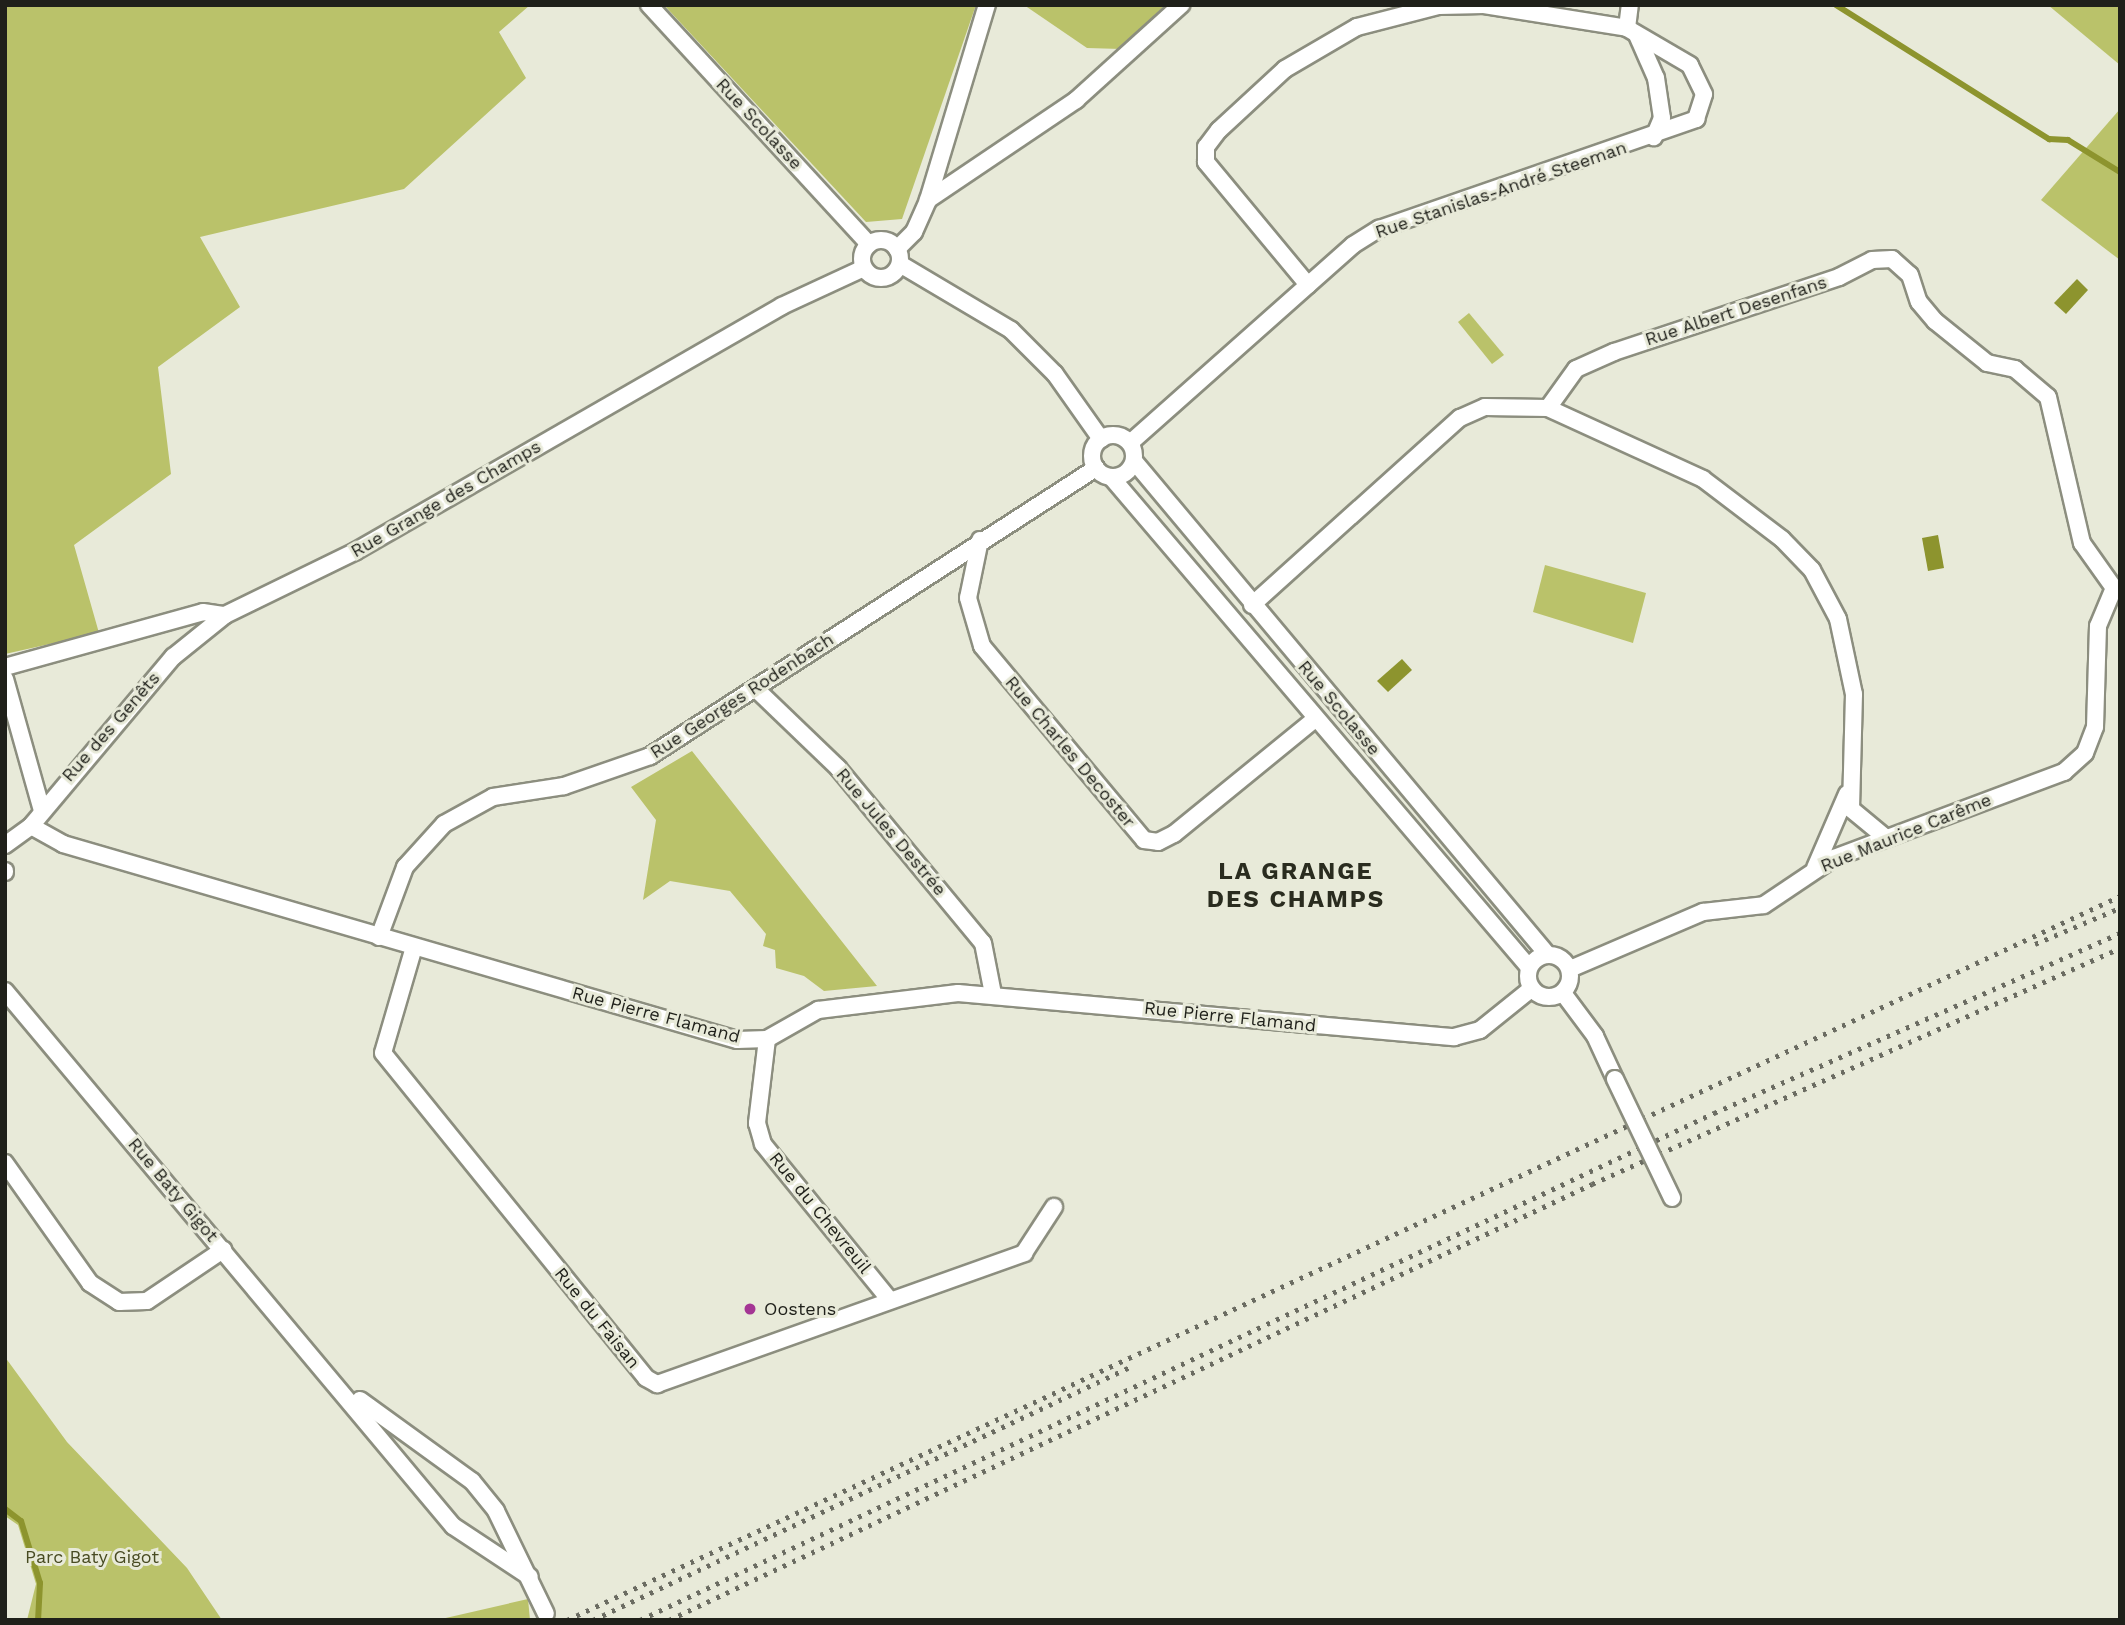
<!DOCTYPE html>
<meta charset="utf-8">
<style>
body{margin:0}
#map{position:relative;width:2125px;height:1625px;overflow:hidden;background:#e8ead9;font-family:"Work Sans",sans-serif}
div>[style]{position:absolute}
.green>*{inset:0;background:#bac26a}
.water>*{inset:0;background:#8d942e}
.stream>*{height:6px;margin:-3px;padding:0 3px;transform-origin:3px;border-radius:3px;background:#8d942e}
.roads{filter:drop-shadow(2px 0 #8c8e7f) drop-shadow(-2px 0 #8c8e7f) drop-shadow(0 2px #8c8e7f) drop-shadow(0 -2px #8c8e7f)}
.street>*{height:16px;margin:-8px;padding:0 8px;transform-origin:8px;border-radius:8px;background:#fff}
.street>.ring{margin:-8px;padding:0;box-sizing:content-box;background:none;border:16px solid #fff;border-radius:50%}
.rail>*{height:5px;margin-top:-2.5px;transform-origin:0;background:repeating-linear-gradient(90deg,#6b6c62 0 3.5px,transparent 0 10.5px)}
.bridges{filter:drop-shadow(2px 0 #8c8e7f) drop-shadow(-2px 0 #8c8e7f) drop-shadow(0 2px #8c8e7f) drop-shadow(0 -2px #8c8e7f)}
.street-bridge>*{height:16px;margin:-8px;padding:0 8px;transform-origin:8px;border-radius:8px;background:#fff}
.dots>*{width:19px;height:19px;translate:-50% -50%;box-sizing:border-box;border:4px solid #e8ead9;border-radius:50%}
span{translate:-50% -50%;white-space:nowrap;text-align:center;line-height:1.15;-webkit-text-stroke:6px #e8ead9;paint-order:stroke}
.street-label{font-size:18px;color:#1f201a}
.poi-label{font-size:18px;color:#1f201a}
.left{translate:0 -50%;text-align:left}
.park-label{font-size:18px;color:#484b22}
.district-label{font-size:24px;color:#2a2c1f;font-weight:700;letter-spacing:2px}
.frame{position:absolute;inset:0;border:7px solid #1f201a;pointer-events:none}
</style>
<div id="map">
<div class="green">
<i style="clip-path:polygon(5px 5px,530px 5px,499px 32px,526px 78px,404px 189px,200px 237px,240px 307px,158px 367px,171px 474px,74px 545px,99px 633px,5px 654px)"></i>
<i style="clip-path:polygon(664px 5px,976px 5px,902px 219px,866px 222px)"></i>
<i style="clip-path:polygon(1024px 5px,1165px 5px,1121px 49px,1087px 48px)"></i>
<i style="clip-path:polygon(2048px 5px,2120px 5px,2120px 65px)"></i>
<i style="clip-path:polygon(2120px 109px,2120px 260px,2041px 200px)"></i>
<i style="clip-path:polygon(1469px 313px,1504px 355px,1492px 364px,1458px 322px)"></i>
<i style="clip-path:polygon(1545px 565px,1646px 593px,1633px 643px,1533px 612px)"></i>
<i style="clip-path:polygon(692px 751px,877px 986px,824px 991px,804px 976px,776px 968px,775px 950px,763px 946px,766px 934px,730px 891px,670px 881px,643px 900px,656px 820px,631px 787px)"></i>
<i style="clip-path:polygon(5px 1357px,67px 1442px,187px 1568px,222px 1620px,27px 1620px,36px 1584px,18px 1525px,5px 1516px)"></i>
<i style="clip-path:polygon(528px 1599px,530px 1620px,437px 1620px)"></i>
</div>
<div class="water">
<i style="clip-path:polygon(2077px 279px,2088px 290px,2066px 314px,2054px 303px)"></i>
<i style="clip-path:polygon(1938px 535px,1944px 568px,1928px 571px,1922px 538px)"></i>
<i style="clip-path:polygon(1402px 659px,1412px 670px,1388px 692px,1377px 681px)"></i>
</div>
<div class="stream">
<i style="left:1836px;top:5px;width:252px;rotate:32.2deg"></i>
<i style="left:2049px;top:139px;width:19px;rotate:3deg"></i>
<i style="left:2068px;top:140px;width:61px;rotate:31.6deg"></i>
<i style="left:5px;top:1509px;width:20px;rotate:37deg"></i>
<i style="left:21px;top:1521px;width:65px;rotate:73deg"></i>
<i style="left:40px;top:1583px;width:37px;rotate:93deg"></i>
</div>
<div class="roads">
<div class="street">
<i style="left:649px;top:5px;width:325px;rotate:47.4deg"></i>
<i style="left:1637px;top:35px;width:47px;rotate:66.2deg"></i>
<i style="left:1656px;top:78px;width:40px;rotate:81.5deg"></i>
<i style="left:1662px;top:118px;width:21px;rotate:113deg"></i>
<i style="left:928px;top:200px;width:179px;rotate:-34deg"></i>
<i style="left:1076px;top:100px;width:142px;rotate:-42.1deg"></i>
<i class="ring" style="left:862px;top:240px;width:22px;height:22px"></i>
<i style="left:897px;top:249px;width:24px;rotate:-45deg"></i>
<i style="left:914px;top:232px;width:35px;rotate:-66deg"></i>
<i style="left:928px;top:200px;width:204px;rotate:-73.2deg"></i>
<i style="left:900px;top:264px;width:129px;rotate:30.7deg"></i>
<i style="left:1011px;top:330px;width:62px;rotate:45deg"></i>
<i style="left:1055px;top:374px;width:80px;rotate:54.7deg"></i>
<i style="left:1308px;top:285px;width:160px;rotate:-129.7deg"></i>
<i style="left:1206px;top:162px;width:15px;rotate:-90deg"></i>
<i style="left:1206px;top:147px;width:21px;rotate:-53deg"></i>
<i style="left:1219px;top:130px;width:90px;rotate:-42.7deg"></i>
<i style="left:1285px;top:69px;width:83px;rotate:-30.3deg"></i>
<i style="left:1357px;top:27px;width:85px;rotate:-14.4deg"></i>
<i style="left:1439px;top:6px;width:45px;rotate:-1.3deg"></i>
<i style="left:1484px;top:5px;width:145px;rotate:9.1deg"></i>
<i style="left:1548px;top:408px;width:170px;rotate:24.6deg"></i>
<i style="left:1703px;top:479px;width:99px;rotate:37.2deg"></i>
<i style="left:1782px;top:539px;width:43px;rotate:45.9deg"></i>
<i style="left:1812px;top:570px;width:55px;rotate:62deg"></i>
<i style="left:1838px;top:619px;width:77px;rotate:78deg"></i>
<i style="left:1854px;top:694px;width:115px;rotate:91.5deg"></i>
<i style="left:1851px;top:809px;width:45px;rotate:39.6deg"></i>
<i class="ring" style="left:1092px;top:435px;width:26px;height:26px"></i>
<i style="left:1130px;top:443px;width:298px;rotate:-41.6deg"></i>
<i style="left:1353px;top:245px;width:31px;rotate:-32deg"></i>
<i style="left:1379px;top:229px;width:336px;rotate:-19.1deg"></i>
<i style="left:1696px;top:119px;width:26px;rotate:-72deg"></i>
<i style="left:1704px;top:94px;width:32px;rotate:-116deg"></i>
<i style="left:1690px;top:65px;width:73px;rotate:-149.6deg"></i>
<i style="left:1627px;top:28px;width:23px;rotate:-83deg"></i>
<i style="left:1134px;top:461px;width:643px;rotate:50.05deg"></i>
<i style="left:1112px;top:478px;width:640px;rotate:49.56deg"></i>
<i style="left:980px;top:540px;width:59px;rotate:101.7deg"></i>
<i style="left:968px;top:598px;width:50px;rotate:73.7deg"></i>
<i style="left:982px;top:646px;width:253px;rotate:50.1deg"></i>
<i style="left:1144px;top:840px;width:14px;rotate:8deg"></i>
<i style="left:1158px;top:842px;width:18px;rotate:-27deg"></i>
<i style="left:1174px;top:834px;width:183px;rotate:-39.2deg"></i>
<i style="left:1252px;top:605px;width:280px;rotate:-42deg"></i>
<i style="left:1460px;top:418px;width:27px;rotate:-24deg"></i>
<i style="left:1485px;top:407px;width:63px;rotate:0.9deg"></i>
<i style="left:1548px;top:408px;width:48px;rotate:-54.3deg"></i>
<i style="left:1576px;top:369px;width:42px;rotate:-24.1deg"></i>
<i style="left:1614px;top:352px;width:237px;rotate:-18.4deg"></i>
<i style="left:1839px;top:277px;width:37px;rotate:-27deg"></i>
<i style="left:1872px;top:260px;width:20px;rotate:-3deg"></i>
<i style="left:1892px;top:259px;width:24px;rotate:42deg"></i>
<i style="left:1910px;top:275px;width:28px;rotate:72deg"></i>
<i style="left:1919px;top:302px;width:25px;rotate:50deg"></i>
<i style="left:1935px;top:321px;width:67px;rotate:38.9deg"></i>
<i style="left:1987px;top:363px;width:29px;rotate:12deg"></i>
<i style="left:2015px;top:369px;width:43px;rotate:40.3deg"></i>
<i style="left:2048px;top:397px;width:150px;rotate:76.9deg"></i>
<i style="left:2082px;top:543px;width:55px;rotate:54.6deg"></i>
<i style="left:5px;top:667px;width:205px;rotate:-15.5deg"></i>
<i style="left:203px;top:612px;width:22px;rotate:8deg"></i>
<i style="left:5px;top:679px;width:137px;rotate:74.3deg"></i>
<i style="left:756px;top:689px;width:114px;rotate:43.9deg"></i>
<i style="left:838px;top:768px;width:227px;rotate:50.4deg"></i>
<i style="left:983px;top:943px;width:52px;rotate:78.9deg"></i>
<i style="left:31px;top:826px;width:37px;rotate:29deg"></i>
<i style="left:63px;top:844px;width:702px;rotate:16.21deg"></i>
<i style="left:737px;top:1040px;width:30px;rotate:-2deg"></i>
<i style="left:767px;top:1039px;width:59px;rotate:-29.6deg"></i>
<i style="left:818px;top:1010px;width:141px;rotate:-6.9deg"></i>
<i style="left:958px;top:993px;width:498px;rotate:5.1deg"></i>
<i style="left:1454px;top:1037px;width:27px;rotate:-15deg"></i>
<i style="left:1480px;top:1030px;width:65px;rotate:-38.8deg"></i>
<i style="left:5px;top:845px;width:32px;rotate:-36deg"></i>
<i style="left:31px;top:826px;width:221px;rotate:-50deg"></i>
<i style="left:173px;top:657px;width:67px;rotate:-38.9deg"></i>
<i style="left:225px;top:615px;width:146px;rotate:-26deg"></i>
<i style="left:356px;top:551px;width:491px;rotate:-29.9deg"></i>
<i style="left:782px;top:306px;width:90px;rotate:-24.9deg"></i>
<i style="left:1815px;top:868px;width:81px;rotate:-66.6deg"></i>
<i style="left:5px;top:871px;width:1px;rotate:90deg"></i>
<i style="left:379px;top:937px;width:75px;rotate:-69.6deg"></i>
<i style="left:405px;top:867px;width:58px;rotate:-47.8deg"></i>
<i style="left:444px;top:824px;width:56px;rotate:-28.9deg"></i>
<i style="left:493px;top:797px;width:72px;rotate:-8.8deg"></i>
<i style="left:564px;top:786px;width:91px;rotate:-19.2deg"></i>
<i style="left:650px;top:756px;width:531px;rotate:-32.85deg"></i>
<i style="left:414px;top:947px;width:110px;rotate:106.3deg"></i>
<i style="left:383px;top:1053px;width:418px;rotate:51deg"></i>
<i style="left:646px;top:1378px;width:13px;rotate:29deg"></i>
<i style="left:657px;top:1384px;width:390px;rotate:-19.6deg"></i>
<i style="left:1024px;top:1253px;width:55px;rotate:-56.9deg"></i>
<i class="ring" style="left:1528px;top:955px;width:26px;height:26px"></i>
<i style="left:1570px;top:969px;width:145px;rotate:-23.2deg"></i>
<i style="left:1703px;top:912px;width:61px;rotate:-6.5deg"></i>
<i style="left:1764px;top:905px;width:84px;rotate:-33.9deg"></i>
<i style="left:1834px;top:858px;width:246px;rotate:-20.5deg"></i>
<i style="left:2064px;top:772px;width:28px;rotate:-42deg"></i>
<i style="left:2085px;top:753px;width:28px;rotate:-69deg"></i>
<i style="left:2095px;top:727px;width:101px;rotate:-88.3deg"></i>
<i style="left:2098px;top:626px;width:41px;rotate:-67.2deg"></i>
<i style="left:5px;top:991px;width:698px;rotate:50.06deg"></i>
<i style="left:453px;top:1526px;width:92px;rotate:33.5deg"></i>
<i style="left:1563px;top:993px;width:54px;rotate:53.3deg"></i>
<i style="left:1595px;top:1036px;width:47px;rotate:65.1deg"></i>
<i style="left:767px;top:1039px;width:85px;rotate:96.8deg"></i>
<i style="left:757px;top:1123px;width:22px;rotate:74deg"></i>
<i style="left:763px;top:1144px;width:201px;rotate:50.9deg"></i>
<i style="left:5px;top:1163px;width:147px;rotate:54.7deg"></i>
<i style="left:90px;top:1283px;width:35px;rotate:33deg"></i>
<i style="left:119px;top:1302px;width:28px;rotate:-2deg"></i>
<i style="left:147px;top:1301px;width:92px;rotate:-33.9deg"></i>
<i style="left:360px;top:1400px;width:138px;rotate:35.9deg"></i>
<i style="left:472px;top:1481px;width:38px;rotate:51deg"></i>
<i style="left:496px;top:1511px;width:114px;rotate:64.1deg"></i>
</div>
</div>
<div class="rail">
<i style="left:2035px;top:944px;width:92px;rotate:-23deg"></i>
<i style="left:567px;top:1620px;width:1713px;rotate:-24.99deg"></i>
<i style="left:593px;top:1620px;width:596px;rotate:-25.23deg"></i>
<i style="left:640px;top:1620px;width:1188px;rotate:-25.27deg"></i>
<i style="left:1714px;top:1113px;width:444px;rotate:-23.9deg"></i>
<i style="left:669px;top:1620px;width:1021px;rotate:-25.28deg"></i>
<i style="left:1592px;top:1184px;width:578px;rotate:-24.08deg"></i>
</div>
<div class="bridges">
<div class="street-bridge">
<i style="left:1615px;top:1079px;width:132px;rotate:64.4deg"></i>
</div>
</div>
<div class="dots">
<i style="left:750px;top:1309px;background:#a43594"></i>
</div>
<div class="street-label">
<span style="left:759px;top:124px;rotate:47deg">Rue Scolasse</span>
<span style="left:1501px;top:190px;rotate:-19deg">Rue Stanislas-André Steeman</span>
<span style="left:1736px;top:311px;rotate:-18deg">Rue Albert Desenfans</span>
<span style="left:446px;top:499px;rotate:-30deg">Rue Grange des Champs</span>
<span style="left:742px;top:696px;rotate:-33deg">Rue Georges Rodenbach</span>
<span style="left:1339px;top:708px;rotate:50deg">Rue Scolasse</span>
<span style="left:111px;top:727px;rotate:-49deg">Rue des Genêts</span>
<span style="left:1070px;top:752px;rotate:50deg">Rue Charles Decoster</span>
<span style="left:891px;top:832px;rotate:50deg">Rue Jules Destrée</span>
<span style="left:1906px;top:833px;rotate:-22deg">Rue Maurice Carême</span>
<span style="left:656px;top:1015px;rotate:15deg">Rue Pierre Flamand</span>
<span style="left:1230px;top:1017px;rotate:6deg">Rue Pierre Flamand</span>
<span style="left:173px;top:1190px;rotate:50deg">Rue Baty Gigot</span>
<span style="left:820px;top:1213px;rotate:51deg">Rue du Chevreuil</span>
<span style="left:597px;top:1318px;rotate:51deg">Rue du Faisan</span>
</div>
<div class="poi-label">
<span class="left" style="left:764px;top:1309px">Oostens</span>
</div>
<div class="park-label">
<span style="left:92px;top:1557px">Parc Baty Gigot</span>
</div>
<div class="district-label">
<span style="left:1296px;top:886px">LA GRANGE<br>DES CHAMPS</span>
</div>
<div class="frame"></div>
</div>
